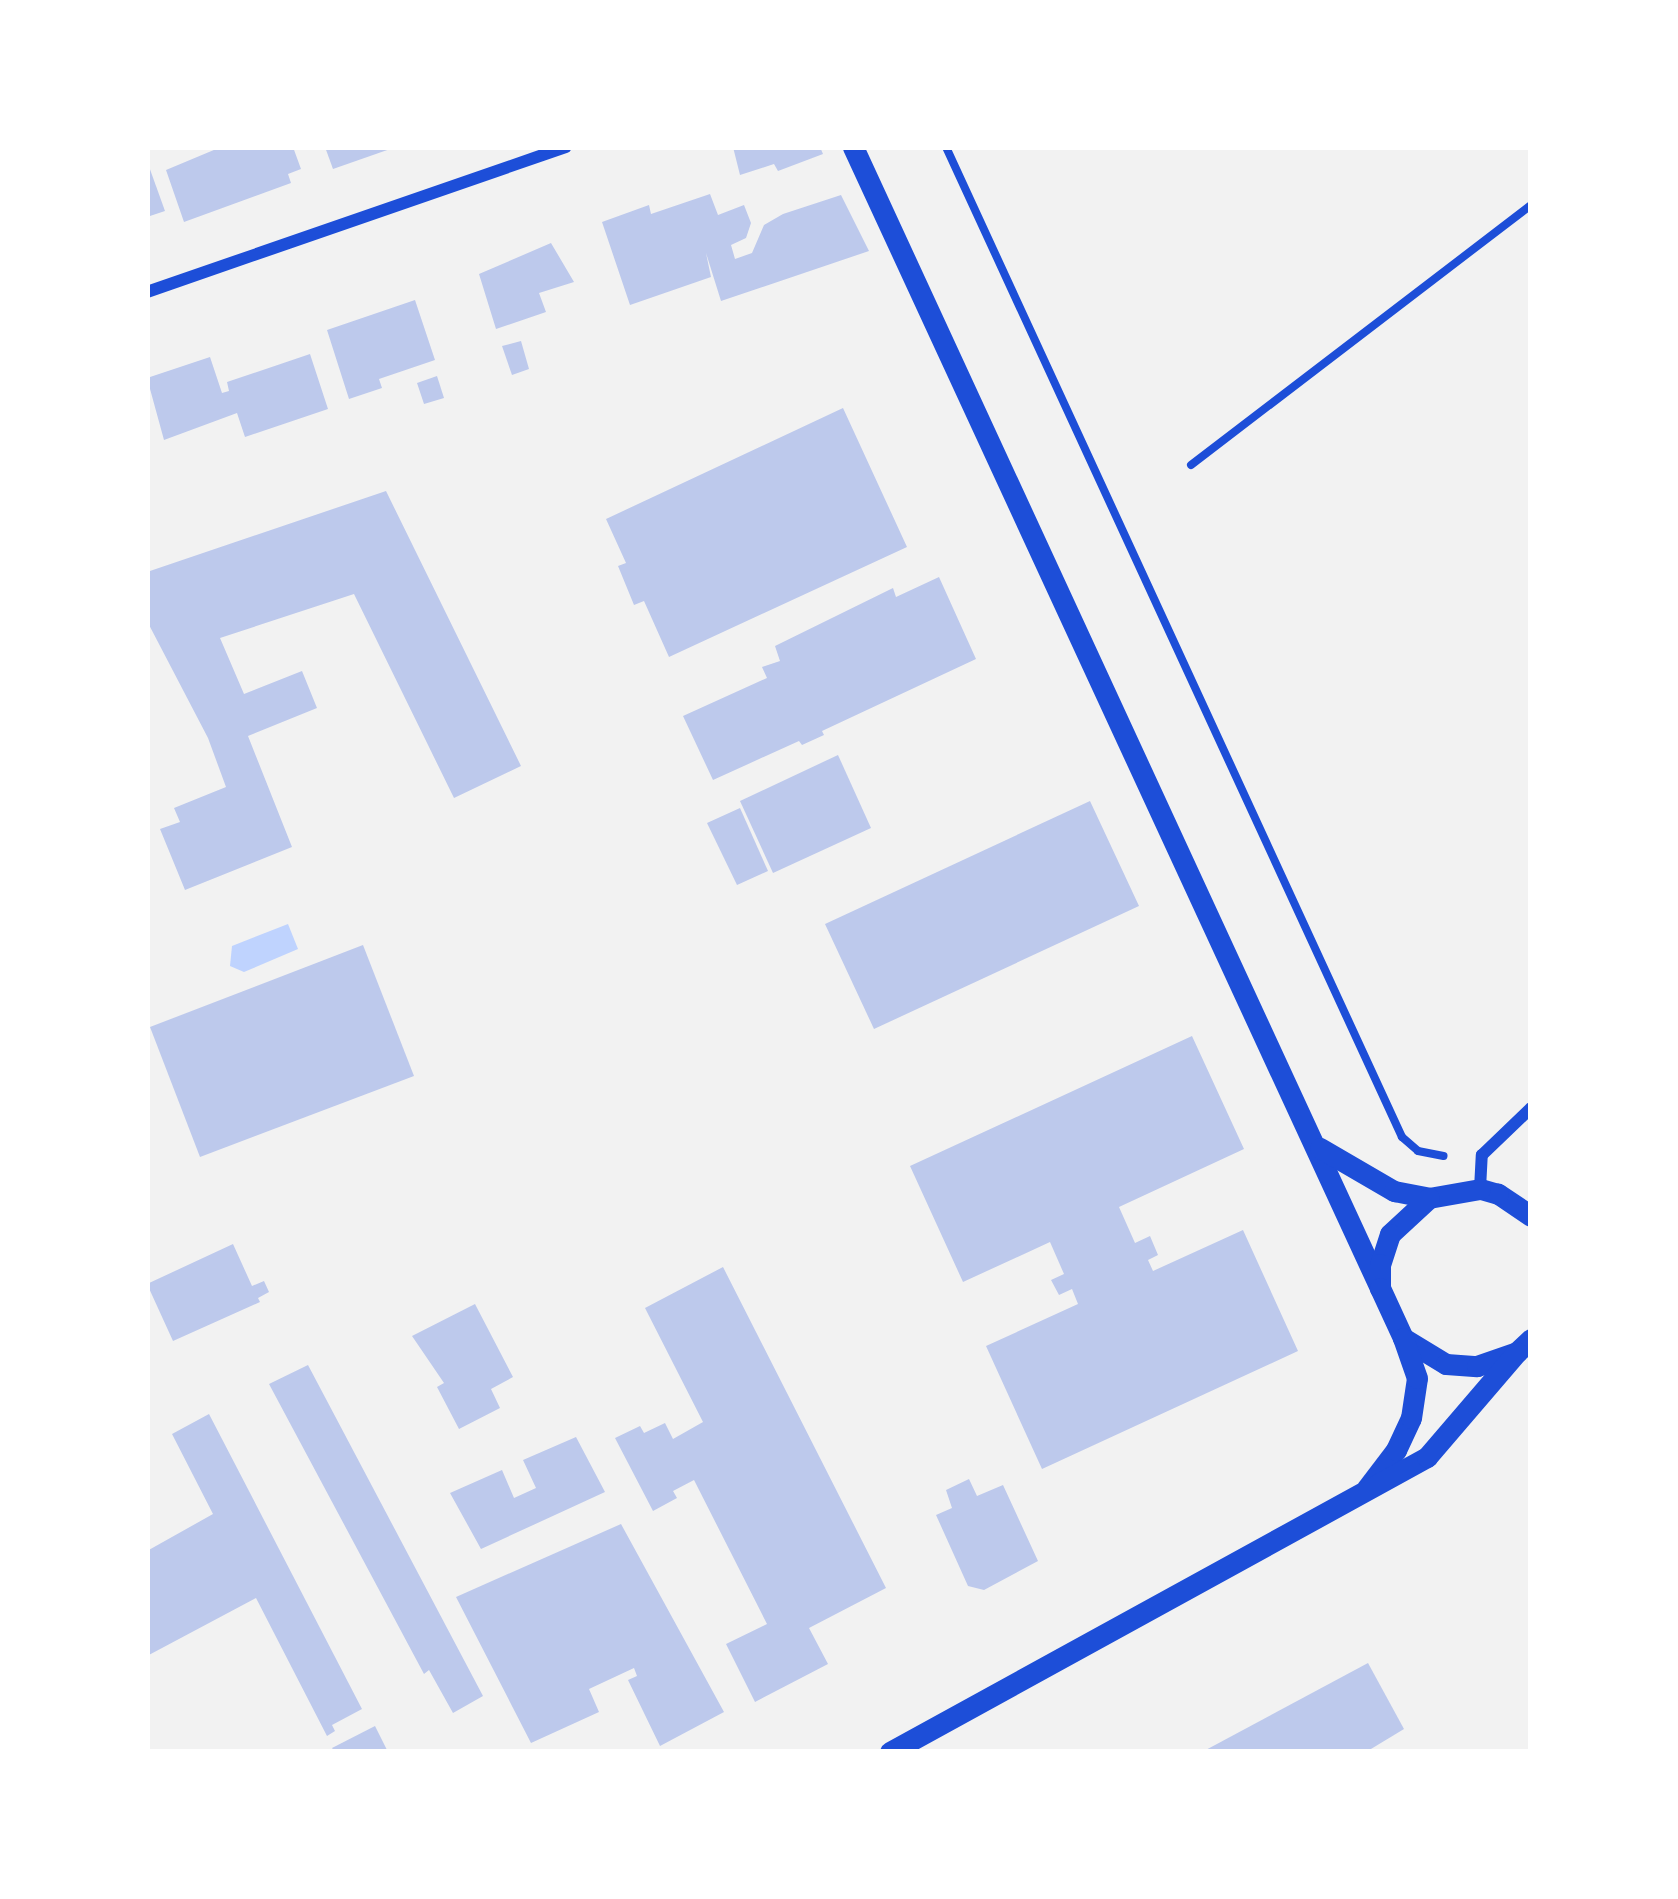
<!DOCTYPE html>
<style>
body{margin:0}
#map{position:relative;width:1678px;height:1899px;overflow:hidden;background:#f2f2f2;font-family:Arial,sans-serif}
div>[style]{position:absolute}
.water>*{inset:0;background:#bfd3fe}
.building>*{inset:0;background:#bdc9ec}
.path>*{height:8px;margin:-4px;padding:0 4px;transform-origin:4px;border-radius:4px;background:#1d4ed8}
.minor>*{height:12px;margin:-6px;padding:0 6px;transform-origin:6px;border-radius:6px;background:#1d4ed8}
.tertiary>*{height:21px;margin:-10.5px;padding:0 10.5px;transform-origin:10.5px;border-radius:10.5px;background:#1d4ed8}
span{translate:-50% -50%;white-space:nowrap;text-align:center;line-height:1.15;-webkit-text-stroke:9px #fff;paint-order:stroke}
.frame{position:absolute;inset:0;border:150px solid #fff;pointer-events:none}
</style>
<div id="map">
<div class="water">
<i style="clip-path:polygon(288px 924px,298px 949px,244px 972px,230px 966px,232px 946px)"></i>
</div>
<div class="building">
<i style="clip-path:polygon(221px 147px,293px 147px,301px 169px,288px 174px,291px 183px,184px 222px,166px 170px)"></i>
<i style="clip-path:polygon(325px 147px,393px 147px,393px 148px,333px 169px)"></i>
<i style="clip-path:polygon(733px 147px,820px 147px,823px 154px,778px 171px,774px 164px,740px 175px)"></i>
<i style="clip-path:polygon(147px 161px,165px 211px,147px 217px)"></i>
<i style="clip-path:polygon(710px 194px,718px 215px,744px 205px,751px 223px,746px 238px,731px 245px,735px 259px,752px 253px,764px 225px,783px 214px,841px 195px,869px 251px,721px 301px,706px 253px,711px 277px,630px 305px,602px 222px,649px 205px,651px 214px)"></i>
<i style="clip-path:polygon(551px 243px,574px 282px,539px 293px,546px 312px,496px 329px,479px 274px)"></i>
<i style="clip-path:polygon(415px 300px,435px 360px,379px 379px,382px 388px,349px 399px,327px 330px)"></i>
<i style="clip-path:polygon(521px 341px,529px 369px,512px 375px,502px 346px)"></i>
<i style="clip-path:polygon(310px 354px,328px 409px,245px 437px,237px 413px,164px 440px,147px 378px,210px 357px,222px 393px,229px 391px,227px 382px)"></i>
<i style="clip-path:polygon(437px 376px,444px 398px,424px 404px,417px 383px)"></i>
<i style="clip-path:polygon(843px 408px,907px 547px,669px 657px,644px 601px,634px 605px,618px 566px,626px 563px,606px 519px)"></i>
<i style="clip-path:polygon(386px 491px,521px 766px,454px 798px,354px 594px,220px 638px,244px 694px,302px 671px,317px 708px,248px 736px,292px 847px,185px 890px,160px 829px,180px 822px,174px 808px,226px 787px,208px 738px,147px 621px,147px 572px)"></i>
<i style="clip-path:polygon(939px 577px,976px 659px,822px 731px,824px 735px,802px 745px,799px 741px,713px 780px,683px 716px,767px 678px,762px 667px,780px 661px,775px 646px,893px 588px,896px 597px)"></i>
<i style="clip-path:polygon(838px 755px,871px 828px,773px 873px,740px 801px)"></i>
<i style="clip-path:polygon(1090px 801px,1139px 906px,874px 1029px,825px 924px)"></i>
<i style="clip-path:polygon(740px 808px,768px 871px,737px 885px,707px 823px)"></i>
<i style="clip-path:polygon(363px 945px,414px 1076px,200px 1157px,150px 1027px)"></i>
<i style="clip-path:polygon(1192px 1036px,1244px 1149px,1119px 1207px,1135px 1243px,1150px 1236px,1158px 1255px,1148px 1260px,1153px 1271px,1243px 1230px,1298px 1351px,1042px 1469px,986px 1346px,1078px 1304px,1072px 1289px,1059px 1295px,1051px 1280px,1064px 1274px,1050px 1242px,963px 1282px,910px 1166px)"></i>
<i style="clip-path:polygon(233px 1244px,252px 1286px,264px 1281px,269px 1292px,258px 1298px,260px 1302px,173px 1341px,147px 1284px)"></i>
<i style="clip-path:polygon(723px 1267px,886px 1588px,809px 1628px,828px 1664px,755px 1702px,726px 1644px,767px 1624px,694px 1480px,673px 1491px,677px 1498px,653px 1511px,615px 1438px,640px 1426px,644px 1433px,665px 1423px,673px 1439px,703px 1422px,645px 1308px)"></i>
<i style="clip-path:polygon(475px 1304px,513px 1377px,491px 1389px,500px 1408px,459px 1429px,437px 1387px,444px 1383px,412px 1336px)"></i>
<i style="clip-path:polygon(308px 1365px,483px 1696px,453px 1713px,429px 1670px,424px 1674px,269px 1384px)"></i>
<i style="clip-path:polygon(209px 1414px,362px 1709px,332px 1725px,335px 1731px,327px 1736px,256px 1598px,147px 1656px,147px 1551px,213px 1514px,172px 1434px)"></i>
<i style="clip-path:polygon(576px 1437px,605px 1492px,481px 1549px,450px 1493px,502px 1470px,514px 1498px,536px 1488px,523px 1460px)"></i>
<i style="clip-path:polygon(969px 1479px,977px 1496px,1003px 1485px,1038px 1561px,984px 1590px,968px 1586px,936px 1515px,952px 1508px,946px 1490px)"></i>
<i style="clip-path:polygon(621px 1524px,724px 1712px,660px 1746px,628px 1680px,637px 1676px,634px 1668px,589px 1689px,599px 1712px,531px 1743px,456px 1597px)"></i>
<i style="clip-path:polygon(1368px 1663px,1404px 1729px,1366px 1752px,1202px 1752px)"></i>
<i style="clip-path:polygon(375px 1726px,388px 1752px,335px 1752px,332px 1748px)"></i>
</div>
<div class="path">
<i style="left:946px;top:147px;width:1090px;rotate:65.27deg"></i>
<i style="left:1402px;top:1137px;width:21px;rotate:41deg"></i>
<i style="left:1418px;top:1151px;width:26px;rotate:11deg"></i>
<i style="left:1191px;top:465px;width:428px;rotate:-37.4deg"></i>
</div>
<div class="minor">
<i style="left:147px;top:292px;width:443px;rotate:-19.1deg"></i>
<i style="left:1480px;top:1189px;width:34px;rotate:-87deg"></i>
<i style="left:1482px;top:1155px;width:68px;rotate:-43.8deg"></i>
</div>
<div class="tertiary">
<i style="left:853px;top:147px;width:1257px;rotate:65.21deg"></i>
<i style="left:1320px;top:1148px;width:86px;rotate:30.2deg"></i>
<i style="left:1394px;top:1191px;width:36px;rotate:11deg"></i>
<i style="left:1531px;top:1216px;width:40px;rotate:-146deg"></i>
<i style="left:1498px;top:1194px;width:19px;rotate:-164deg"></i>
<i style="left:1480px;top:1189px;width:52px;rotate:170deg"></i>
<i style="left:1429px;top:1198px;width:53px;rotate:137.3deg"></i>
<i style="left:1390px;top:1234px;width:32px;rotate:108deg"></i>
<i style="left:1380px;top:1264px;width:24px;rotate:90deg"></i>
<i style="left:1380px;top:1288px;width:55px;rotate:65.3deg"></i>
<i style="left:1403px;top:1338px;width:50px;rotate:31.2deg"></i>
<i style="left:1446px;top:1364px;width:31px;rotate:4deg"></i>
<i style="left:1477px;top:1366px;width:42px;rotate:-19.3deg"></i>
<i style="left:1517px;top:1352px;width:19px;rotate:-43deg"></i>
<i style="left:1367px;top:1488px;width:48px;rotate:-52.7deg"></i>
<i style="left:1396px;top:1450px;width:35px;rotate:-65deg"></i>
<i style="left:1411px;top:1418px;width:40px;rotate:-81.5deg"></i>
<i style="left:1417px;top:1378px;width:42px;rotate:-109.3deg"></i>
<i style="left:890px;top:1752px;width:613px;rotate:-28.78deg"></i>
<i style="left:1427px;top:1457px;width:138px;rotate:-49.4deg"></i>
</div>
<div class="frame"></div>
</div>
